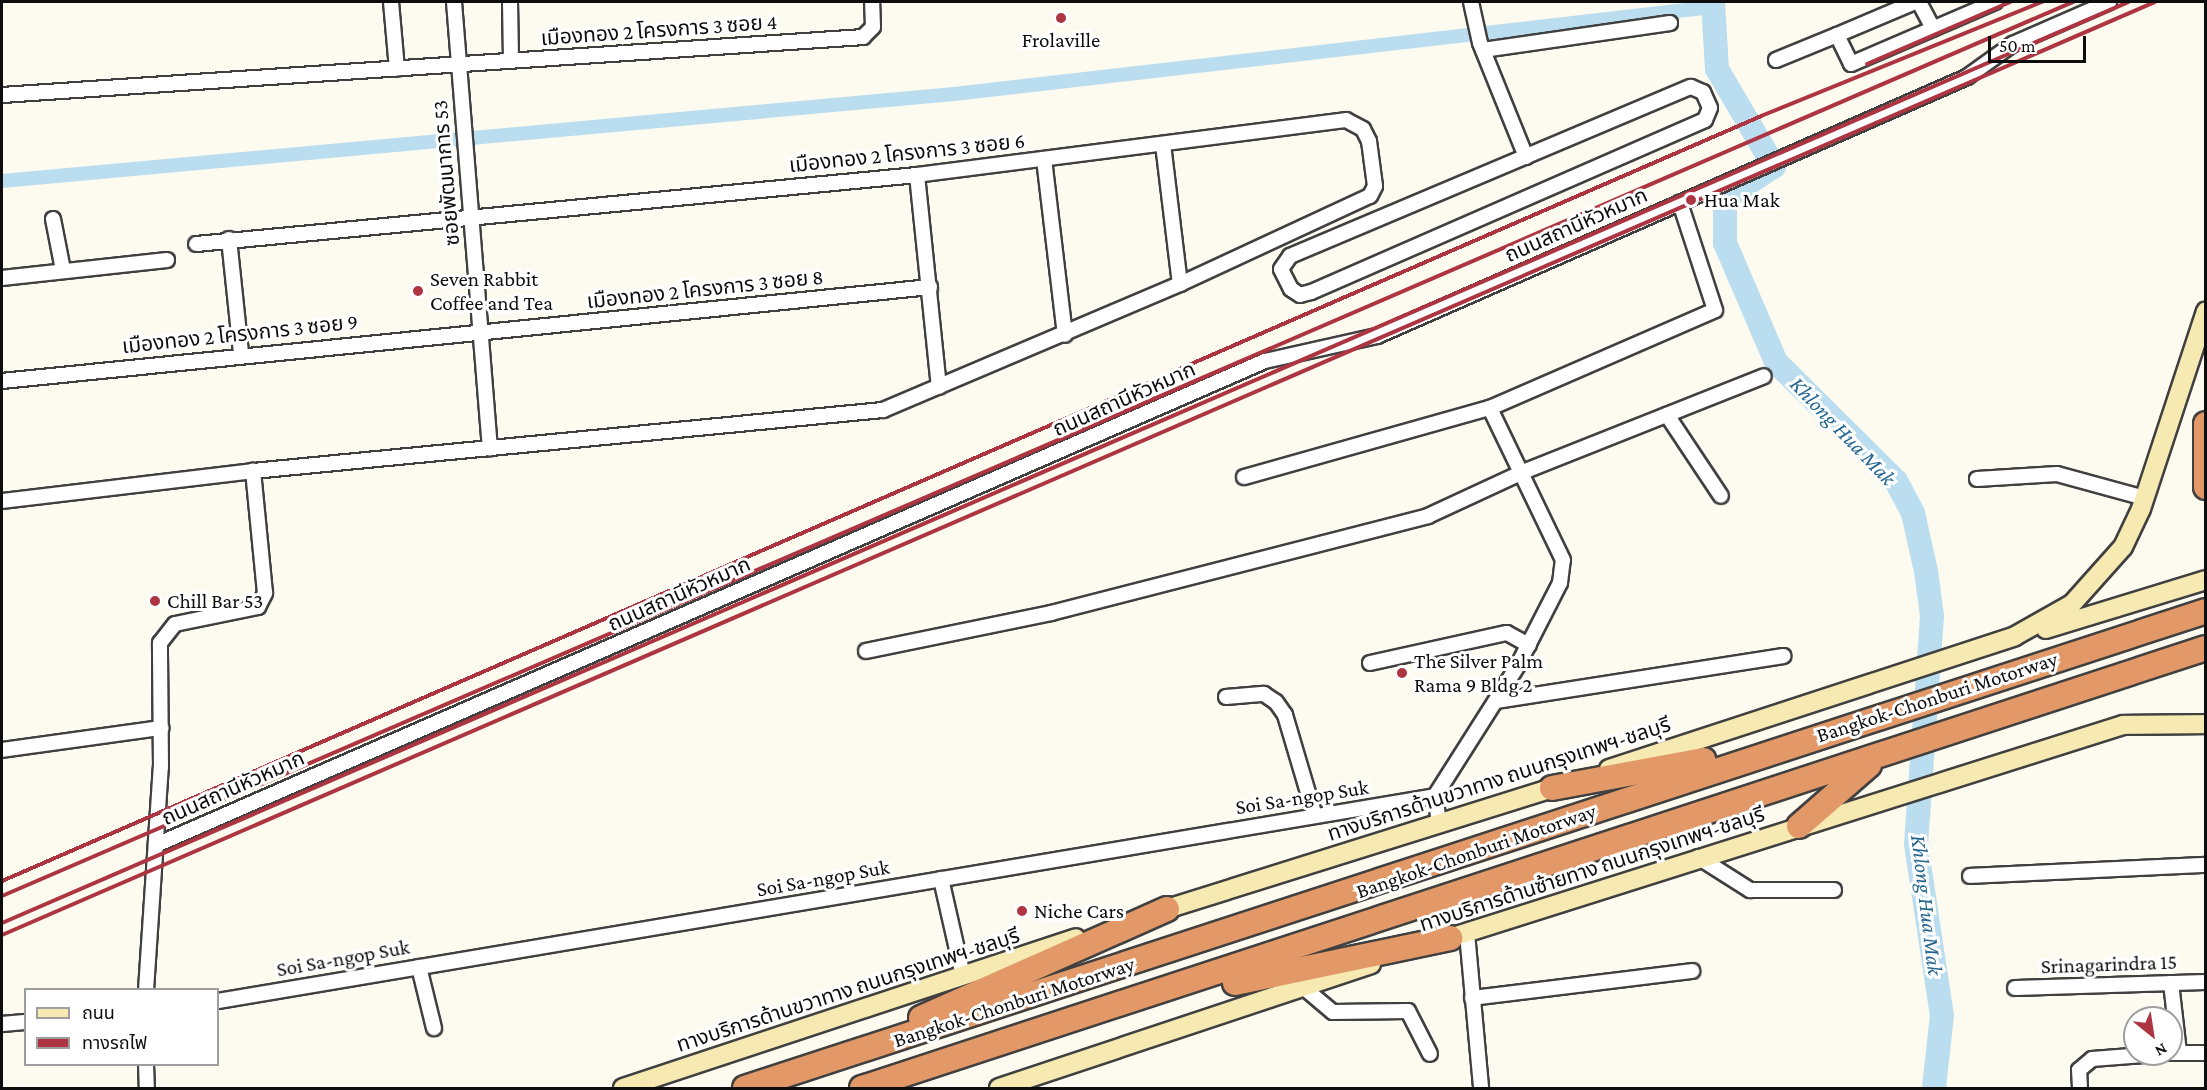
<!DOCTYPE html>
<meta charset="utf-8">
<style>
body{margin:0}
#map{position:relative;width:2207px;height:1090px;overflow:hidden;background:#fdfaef;font-family:"Crimson Pro","Noto Sans Thai",serif}
div>[style]{position:absolute}
.canal>*{height:14px;margin:-7px;padding:0 7px;transform-origin:7px;border-radius:7px;background:#badeef}
.river>*{height:24px;margin:-12px;padding:0 12px;transform-origin:12px;border-radius:12px;background:#badeef}
.roads{filter:drop-shadow(2px 0 #404040) drop-shadow(-2px 0 #404040) drop-shadow(0 2px #404040) drop-shadow(0 -2px #404040)}
.street>*{height:14px;margin:-7px;padding:0 7px;transform-origin:7px;border-radius:7px;background:#fff}
.secondary>*{height:18px;margin:-9px;padding:0 9px;transform-origin:9px;border-radius:9px;background:#f6eab2}
.highway>*{height:24px;margin:-12px;padding:0 12px;transform-origin:12px;border-radius:12px;background:#e39967}
.rail>*{height:4px;margin:-2px;padding:0 2px;transform-origin:2px;border-radius:2px;background:#ad3541}
.dots>*{width:16px;height:16px;translate:-50% -50%;box-sizing:border-box;border:3px solid #fff;border-radius:50%}
span{translate:-50% -50%;white-space:nowrap;text-align:center;line-height:1.15;-webkit-text-stroke:6px #fff;paint-order:stroke}
.street-label{font-size:21px;color:#0d0d0d}
.poi-label{font-size:21px;color:#0d0d0d}
.left{translate:0 -50%;text-align:left}
.water-label{font-size:22px;color:#256790;font-style:italic}
.frame{position:absolute;inset:0;border:3px solid #0d0d0d;pointer-events:none}
.legend{position:absolute;left:24px;top:988px;width:195px;height:78px;box-sizing:border-box;background:#fff;border:2px solid #9e9e9e;margin:0;padding:8px 10px;list-style:none;font-size:18px;color:#0d0d0d}
.legend li{display:flex;align-items:center;gap:12px;height:30px}
.legend b{width:30px;border:2px solid #9e9e9e}
.north{position:absolute;left:2123px;top:1006px;width:60px;height:60px;box-sizing:border-box;background:#fff;border:2px solid #9e9e9e;border-radius:50%;rotate:150deg;font-size:16px;font-weight:700;line-height:24px;text-align:center;color:#0d0d0d}
.north::after{content:'';display:block;margin:auto;width:21px;height:27px;background:#ad3541;clip-path:polygon(50% 0,100% 100%,50% 72%,0 100%)}
.scale{position:absolute;left:1988px;top:36px;width:98px;height:27px;box-sizing:border-box;border:3px solid #0d0d0d;border-top:0;padding-left:8px;font-size:18px;line-height:21px;white-space:nowrap;color:#0d0d0d;-webkit-text-stroke:4px #fff;paint-order:stroke}
</style>
<div id="map">
<div class="canal">
<i style="left:2px;top:181px;width:956px;rotate:-5.22deg"></i>
<i style="left:954px;top:94px;width:763px;rotate:-6.55deg"></i>
</div>
<div class="river">
<i style="left:1713px;top:2px;width:67px;rotate:86.6deg"></i>
<i style="left:1717px;top:69px;width:113px;rotate:59.6deg"></i>
<i style="left:1774px;top:166px;width:59px;rotate:146deg"></i>
<i style="left:1725px;top:199px;width:44px;rotate:90deg"></i>
<i style="left:1725px;top:243px;width:129px;rotate:66.8deg"></i>
<i style="left:1776px;top:362px;width:169px;rotate:44.8deg"></i>
<i style="left:1896px;top:481px;width:36px;rotate:62deg"></i>
<i style="left:1913px;top:513px;width:59px;rotate:77.4deg"></i>
<i style="left:1926px;top:571px;width:45px;rotate:82.4deg"></i>
<i style="left:1932px;top:616px;width:229px;rotate:94deg"></i>
<i style="left:1916px;top:844px;width:173px;rotate:81.4deg"></i>
<i style="left:1942px;top:1015px;width:73px;rotate:96.3deg"></i>
</div>
<div class="roads">
<div class="street">
<i style="left:391px;top:2px;width:67px;rotate:84.9deg"></i>
<i style="left:454px;top:2px;width:448px;rotate:85.4deg"></i>
<i style="left:510px;top:2px;width:59px;rotate:89deg"></i>
<i style="left:1471px;top:2px;width:42px;rotate:77.6deg"></i>
<i style="left:1480px;top:43px;width:123px;rotate:68deg"></i>
<i style="left:1915px;top:2px;width:85px;rotate:157.1deg"></i>
<i style="left:1837px;top:35px;width:32px;rotate:64deg"></i>
<i style="left:1851px;top:64px;width:157px;rotate:-23.3deg"></i>
<i style="left:1919px;top:2px;width:30px;rotate:62deg"></i>
<i style="left:1483px;top:50px;width:189px;rotate:-8.2deg"></i>
<i style="left:1776px;top:60px;width:66px;rotate:-22.3deg"></i>
<i style="left:1691px;top:87px;width:13px;rotate:23deg"></i>
<i style="left:1703px;top:92px;width:17px;rotate:66deg"></i>
<i style="left:1710px;top:108px;width:13px;rotate:113deg"></i>
<i style="left:1705px;top:120px;width:430px;rotate:156.4deg"></i>
<i style="left:1311px;top:292px;width:11px;rotate:165deg"></i>
<i style="left:1300px;top:295px;width:11px;rotate:-146deg"></i>
<i style="left:1291px;top:289px;width:22px;rotate:-117deg"></i>
<i style="left:1281px;top:269px;width:16px;rotate:-55deg"></i>
<i style="left:1290px;top:256px;width:435px;rotate:-22.9deg"></i>
<i style="left:2px;top:95px;width:863px;rotate:-3.85deg"></i>
<i style="left:863px;top:37px;width:14px;rotate:-45deg"></i>
<i style="left:873px;top:27px;width:25px;rotate:-92deg"></i>
<i style="left:1163px;top:144px;width:141px;rotate:83.1deg"></i>
<i style="left:1044px;top:159px;width:177px;rotate:83.2deg"></i>
<i style="left:917px;top:175px;width:213px;rotate:84.1deg"></i>
<i style="left:53px;top:219px;width:52px;rotate:78.9deg"></i>
<i style="left:229px;top:239px;width:115px;rotate:84deg"></i>
<i style="left:2px;top:278px;width:166px;rotate:-6.2deg"></i>
<i style="left:2px;top:381px;width:933px;rotate:-5.78deg"></i>
<i style="left:1667px;top:415px;width:97px;rotate:56.3deg"></i>
<i style="left:1244px;top:477px;width:255px;rotate:-15.7deg"></i>
<i style="left:1977px;top:479px;width:80px;rotate:-3.6deg"></i>
<i style="left:2057px;top:474px;width:91px;rotate:15.3deg"></i>
<i style="left:2px;top:501px;width:253px;rotate:-6.8deg"></i>
<i style="left:253px;top:471px;width:633px;rotate:-5.53deg"></i>
<i style="left:883px;top:410px;width:323px;rotate:-23deg"></i>
<i style="left:1180px;top:284px;width:209px;rotate:-24.9deg"></i>
<i style="left:1370px;top:196px;width:11px;rotate:-63deg"></i>
<i style="left:1375px;top:186px;width:45px;rotate:-97.6deg"></i>
<i style="left:1369px;top:141px;width:13px;rotate:-117deg"></i>
<i style="left:1363px;top:129px;width:19px;rotate:-152deg"></i>
<i style="left:1346px;top:120px;width:433px;rotate:172.7deg"></i>
<i style="left:917px;top:175px;width:724px;rotate:174.53deg"></i>
<i style="left:866px;top:651px;width:189px;rotate:-11.6deg"></i>
<i style="left:1051px;top:613px;width:389px;rotate:-14.4deg"></i>
<i style="left:1428px;top:516px;width:105px;rotate:-24.9deg"></i>
<i style="left:1523px;top:472px;width:259px;rotate:-21.7deg"></i>
<i style="left:1370px;top:663px;width:140px;rotate:-12.4deg"></i>
<i style="left:1507px;top:633px;width:25px;rotate:29deg"></i>
<i style="left:1226px;top:697px;width:38px;rotate:-5deg"></i>
<i style="left:1264px;top:694px;width:14px;rotate:34deg"></i>
<i style="left:1276px;top:702px;width:16px;rotate:55deg"></i>
<i style="left:1285px;top:715px;width:105px;rotate:73.5deg"></i>
<i style="left:1496px;top:701px;width:291px;rotate:-8.9deg"></i>
<i style="left:2px;top:750px;width:161px;rotate:-7.9deg"></i>
<i style="left:1439px;top:823px;width:27px;rotate:-98deg"></i>
<i style="left:1435px;top:796px;width:155px;rotate:-57.6deg"></i>
<i style="left:1518px;top:665px;width:92px;rotate:-62.9deg"></i>
<i style="left:1560px;top:583px;width:23px;rotate:-83deg"></i>
<i style="left:1563px;top:560px;width:169px;rotate:-115.7deg"></i>
<i style="left:1490px;top:408px;width:245px;rotate:-23.5deg"></i>
<i style="left:1715px;top:310px;width:113px;rotate:-108.1deg"></i>
<i style="left:156px;top:845px;width:1210px;rotate:-23.58deg"></i>
<i style="left:1265px;top:361px;width:115px;rotate:-12.6deg"></i>
<i style="left:1377px;top:336px;width:644px;rotate:-23.7deg"></i>
<i style="left:1967px;top:77px;width:57px;rotate:-35.7deg"></i>
<i style="left:2013px;top:44px;width:105px;rotate:-23.6deg"></i>
<i style="left:1698px;top:857px;width:62px;rotate:32.4deg"></i>
<i style="left:1750px;top:890px;width:84px"></i>
<i style="left:1970px;top:876px;width:236px;rotate:-2.7deg"></i>
<i style="left:941px;top:879px;width:99px;rotate:77.2deg"></i>
<i style="left:1467px;top:933px;width:156px;rotate:84.8deg"></i>
<i style="left:419px;top:967px;width:63px;rotate:76.2deg"></i>
<i style="left:2171px;top:983px;width:69px;rotate:83.4deg"></i>
<i style="left:1303px;top:987px;width:39px;rotate:40deg"></i>
<i style="left:1333px;top:1012px;width:75px;rotate:-0.8deg"></i>
<i style="left:1408px;top:1011px;width:48px;rotate:62.9deg"></i>
<i style="left:2015px;top:988px;width:191px;rotate:-1.8deg"></i>
<i style="left:146px;top:990px;width:224px;rotate:-86.2deg"></i>
<i style="left:161px;top:767px;width:124px;rotate:-90.5deg"></i>
<i style="left:160px;top:643px;width:24px;rotate:-52deg"></i>
<i style="left:175px;top:624px;width:85px;rotate:-11.6deg"></i>
<i style="left:258px;top:607px;width:16px;rotate:-63deg"></i>
<i style="left:265px;top:593px;width:123px;rotate:-95.6deg"></i>
<i style="left:1472px;top:998px;width:222px;rotate:-7deg"></i>
<i style="left:218px;top:1001px;width:1234px;rotate:-9.56deg"></i>
<i style="left:2px;top:1024px;width:24px;rotate:-5deg"></i>
<i style="left:2171px;top:1053px;width:35px"></i>
<i style="left:146px;top:1064px;width:24px;rotate:88deg"></i>
<i style="left:2080px;top:1088px;width:18px;rotate:-93deg"></i>
<i style="left:2079px;top:1070px;width:17px;rotate:-40deg"></i>
<i style="left:2092px;top:1059px;width:65px;rotate:-4.4deg"></i>
</div>
<div class="secondary">
<i style="left:2046px;top:629px;width:167px;rotate:-17deg"></i>
<i style="left:1609px;top:769px;width:427px;rotate:-18.1deg"></i>
<i style="left:2015px;top:636px;width:65px;rotate:-29.3deg"></i>
<i style="left:2072px;top:604px;width:76px;rotate:-48.2deg"></i>
<i style="left:2123px;top:547px;width:42px;rotate:-64.7deg"></i>
<i style="left:2141px;top:509px;width:208px;rotate:-71.8deg"></i>
<i style="left:1157px;top:912px;width:425px;rotate:-17.4deg"></i>
<i style="left:1440px;top:941px;width:716px;rotate:-17.55deg"></i>
<i style="left:2123px;top:725px;width:83px;rotate:-0.7deg"></i>
<i style="left:623px;top:1088px;width:477px;rotate:-18.3deg"></i>
<i style="left:999px;top:1088px;width:392px;rotate:-18.4deg"></i>
</div>
<div class="highway">
<i style="left:2206px;top:424px;width:63px;rotate:90deg"></i>
<i style="left:1552px;top:788px;width:154px;rotate:-10.5deg"></i>
<i style="left:1799px;top:826px;width:93px;rotate:-41.1deg"></i>
<i style="left:1235px;top:983px;width:220px;rotate:-11.8deg"></i>
<i style="left:921px;top:1018px;width:269px;rotate:-23.9deg"></i>
<i style="left:745px;top:1088px;width:1537px;rotate:-18.08deg"></i>
<i style="left:862px;top:1088px;width:1414px;rotate:-18.13deg"></i>
</div>
</div>
<div class="rail">
<i style="left:1867px;top:64px;width:156px;rotate:-23.4deg"></i>
<i style="left:2px;top:881px;width:1918px;rotate:-23.5deg"></i>
<i style="left:1761px;top:116px;width:303px;rotate:-22.1deg"></i>
<i style="left:2px;top:896px;width:2256px;rotate:-23.35deg"></i>
<i style="left:2px;top:923px;width:2317px;rotate:-23.42deg"></i>
<i style="left:2px;top:935px;width:2346px;rotate:-23.43deg"></i>
</div>
<div class="dots">
<i style="left:1061px;top:18px;background:#ad3541"></i>
<i style="left:1691px;top:200px;background:#ad3541"></i>
<i style="left:418px;top:291px;background:#ad3541"></i>
<i style="left:155px;top:601px;background:#ad3541"></i>
<i style="left:1402px;top:673px;background:#ad3541"></i>
<i style="left:1022px;top:911px;background:#ad3541"></i>
</div>
<div class="street-label">
<span style="left:659px;top:30px;rotate:-4deg">เมืองทอง 2 โครงการ 3 ซอย 4</span>
<span style="left:907px;top:153px;rotate:-6deg">เมืองทอง 2 โครงการ 3 ซอย 6</span>
<span style="left:446px;top:173px;rotate:-95deg">ซอยพัฒนาการ 53</span>
<span style="left:1576px;top:225px;rotate:-24deg">ถนนสถานีหัวหมาก</span>
<span style="left:705px;top:289px;rotate:-6deg">เมืองทอง 2 โครงการ 3 ซอย 8</span>
<span style="left:240px;top:334px;rotate:-6deg">เมืองทอง 2 โครงการ 3 ซอย 9</span>
<span style="left:1124px;top:399px;rotate:-24deg">ถนนสถานีหัวหมาก</span>
<span style="left:679px;top:594px;rotate:-24deg">ถนนสถานีหัวหมาก</span>
<span style="left:1937px;top:697px;rotate:-18deg">Bangkok-Chonburi Motorway</span>
<span style="left:1499px;top:779px;rotate:-18deg">ทางบริการด้านขวาทาง ถนนกรุงเทพฯ-ชลบุรี</span>
<span style="left:233px;top:788px;rotate:-24deg">ถนนสถานีหัวหมาก</span>
<span style="left:1302px;top:797px;rotate:-9deg">Soi Sa-ngop Suk</span>
<span style="left:1476px;top:851px;rotate:-19deg">Bangkok-Chonburi Motorway</span>
<span style="left:1592px;top:869px;rotate:-18deg">ทางบริการด้านซ้ายทาง ถนนกรุงเทพฯ-ชลบุรี</span>
<span style="left:823px;top:878px;rotate:-10deg">Soi Sa-ngop Suk</span>
<span style="left:343px;top:958px;rotate:-10deg">Soi Sa-ngop Suk</span>
<span style="left:2109px;top:964px;rotate:-2deg">Srinagarindra 15</span>
<span style="left:848px;top:990px;rotate:-18deg">ทางบริการด้านขวาทาง ถนนกรุงเทพฯ-ชลบุรี</span>
<span style="left:1014px;top:1002px;rotate:-18deg">Bangkok-Chonburi Motorway</span>
</div>
<div class="poi-label">
<span style="left:1061px;top:40px">Frolaville</span>
<span class="left" style="left:1704px;top:200px">Hua Mak</span>
<span class="left" style="left:430px;top:291px">Seven Rabbit<br>Coffee and Tea</span>
<span class="left" style="left:167px;top:601px">Chill Bar 53</span>
<span class="left" style="left:1414px;top:673px">The Silver Palm<br>Rama 9 Bldg 2</span>
<span class="left" style="left:1034px;top:911px">Niche Cars</span>
</div>
<div class="water-label">
<span style="left:1843px;top:431px;rotate:46deg">Khlong Hua Mak</span>
<span style="left:1927px;top:905px;rotate:83deg">Khlong Hua Mak</span>
</div>
<div class="frame"></div>
<ul class="legend">
<li><b style="height:8px;background:#f6eab2"></b>ถนน</li>
<li><b style="height:8px;background:#ad3541"></b>ทางรถไฟ</li>
</ul>
<div class="north">N</div>
<div class="scale">50 m</div>
</div>
